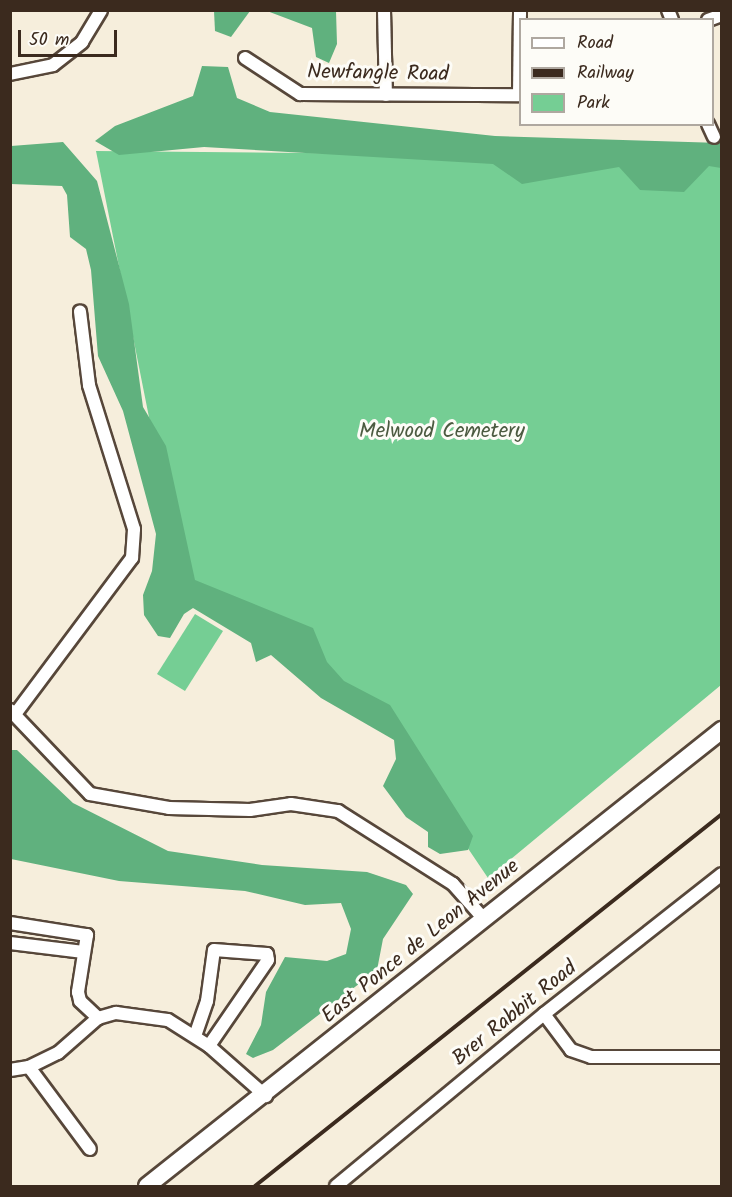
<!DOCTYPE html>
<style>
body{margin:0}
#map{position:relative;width:732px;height:1197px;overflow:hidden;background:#f6eedc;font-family:Kalam,sans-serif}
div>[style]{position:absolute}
.green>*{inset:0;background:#75ce94}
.forest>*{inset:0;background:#60b17e}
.roads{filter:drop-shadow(2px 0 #57473a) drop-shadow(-2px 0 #57473a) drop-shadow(0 2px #57473a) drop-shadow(0 -2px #57473a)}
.street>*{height:12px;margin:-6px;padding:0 6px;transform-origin:6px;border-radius:6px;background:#fff}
.secondary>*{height:16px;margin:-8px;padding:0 8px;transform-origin:8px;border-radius:8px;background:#fff}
.rail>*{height:4px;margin:-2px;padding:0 2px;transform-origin:2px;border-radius:2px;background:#3b2a1e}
span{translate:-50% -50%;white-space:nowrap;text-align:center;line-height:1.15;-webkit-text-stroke:6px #fdfcf7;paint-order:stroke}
.street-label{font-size:21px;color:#3b2a1e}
.park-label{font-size:21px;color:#4c5b41}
.frame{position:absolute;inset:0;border:12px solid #3b2a1e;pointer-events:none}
.legend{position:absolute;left:519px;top:18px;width:195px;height:108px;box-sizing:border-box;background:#fdfcf7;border:2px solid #afa8a0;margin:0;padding:8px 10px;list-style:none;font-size:18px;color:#3b2a1e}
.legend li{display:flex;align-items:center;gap:12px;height:30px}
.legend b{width:30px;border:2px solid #afa8a0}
.scale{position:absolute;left:18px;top:30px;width:99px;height:27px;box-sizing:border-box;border:3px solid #3b2a1e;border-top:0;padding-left:8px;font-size:18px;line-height:21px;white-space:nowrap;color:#3b2a1e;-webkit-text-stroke:4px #fdfcf7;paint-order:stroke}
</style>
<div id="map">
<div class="green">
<i style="clip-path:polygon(96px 151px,721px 157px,721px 685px,488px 878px,392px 736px,183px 588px)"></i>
<i style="clip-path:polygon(195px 614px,223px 631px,185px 691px,157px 674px)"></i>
</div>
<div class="forest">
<i style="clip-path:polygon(214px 11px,214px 10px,250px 11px,231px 37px,215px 31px)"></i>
<i style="clip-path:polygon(267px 11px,336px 11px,337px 44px,329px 63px,316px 57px,312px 28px)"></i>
<i style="clip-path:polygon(202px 66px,228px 67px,237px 98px,270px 112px,495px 136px,721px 143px,721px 168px,709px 166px,684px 192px,640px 190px,619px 167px,522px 184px,493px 164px,204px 147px,119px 155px,95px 141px,115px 126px,193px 96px)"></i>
<i style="clip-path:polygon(63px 142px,97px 181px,129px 304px,143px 407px,166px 446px,195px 580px,313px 628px,327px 662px,344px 681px,390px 705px,473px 836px,468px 850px,440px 854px,428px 847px,428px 832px,406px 817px,383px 786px,396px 759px,394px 740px,321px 698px,271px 655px,256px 662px,251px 643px,193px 608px,184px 614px,170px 638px,158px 636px,144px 615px,143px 595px,152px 571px,156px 534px,123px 411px,98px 356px,91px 270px,86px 249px,70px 237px,67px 195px,62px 186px,11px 184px,11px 146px)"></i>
<i style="clip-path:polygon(11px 750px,17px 750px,73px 803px,168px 851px,262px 865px,367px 872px,406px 885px,413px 894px,383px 939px,377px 970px,273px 1050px,253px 1058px,246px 1054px,261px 1025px,266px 992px,285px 957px,327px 961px,346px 954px,351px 929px,341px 903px,305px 905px,245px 891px,119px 881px,11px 859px)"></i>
</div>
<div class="roads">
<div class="street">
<i style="left:384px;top:10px;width:85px;rotate:88.7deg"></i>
<i style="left:668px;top:10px;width:11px;rotate:68deg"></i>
<i style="left:708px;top:20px;width:15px;rotate:-20deg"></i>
<i style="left:245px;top:58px;width:66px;rotate:33.2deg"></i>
<i style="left:300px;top:94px;width:220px;rotate:0.3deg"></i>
<i style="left:10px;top:74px;width:44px;rotate:-11.8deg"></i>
<i style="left:53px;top:65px;width:37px;rotate:-38deg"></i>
<i style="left:82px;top:42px;width:37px;rotate:-59deg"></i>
<i style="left:519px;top:95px;width:85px;rotate:-89.3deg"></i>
<i style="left:708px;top:124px;width:14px;rotate:65deg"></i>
<i style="left:10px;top:710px;width:116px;rotate:46.4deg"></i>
<i style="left:90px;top:794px;width:80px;rotate:10deg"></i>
<i style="left:169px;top:808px;width:81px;rotate:1.4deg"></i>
<i style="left:250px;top:810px;width:41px;rotate:-8.3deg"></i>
<i style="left:291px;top:804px;width:48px;rotate:8.5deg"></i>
<i style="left:338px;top:811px;width:136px;rotate:32.4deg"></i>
<i style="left:453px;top:884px;width:47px;rotate:48.5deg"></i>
<i style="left:16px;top:713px;width:194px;rotate:-53.2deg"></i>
<i style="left:132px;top:558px;width:29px;rotate:-86deg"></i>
<i style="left:134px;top:529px;width:151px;rotate:-107.4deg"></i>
<i style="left:89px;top:385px;width:74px;rotate:-97deg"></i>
<i style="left:10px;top:923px;width:78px;rotate:8.9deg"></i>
<i style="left:87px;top:935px;width:58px;rotate:99deg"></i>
<i style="left:78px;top:992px;width:9px;rotate:77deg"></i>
<i style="left:80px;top:1001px;width:25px;rotate:43deg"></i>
<i style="left:10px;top:943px;width:74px;rotate:7deg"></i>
<i style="left:544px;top:1014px;width:45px;rotate:53.1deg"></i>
<i style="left:571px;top:1050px;width:21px;rotate:19deg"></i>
<i style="left:591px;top:1057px;width:131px"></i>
<i style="left:195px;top:1036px;width:37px;rotate:-71deg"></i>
<i style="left:207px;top:1001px;width:51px;rotate:-82.2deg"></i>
<i style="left:214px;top:950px;width:53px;rotate:4.3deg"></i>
<i style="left:267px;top:954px;width:6px;rotate:81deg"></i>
<i style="left:268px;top:960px;width:104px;rotate:124.5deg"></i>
<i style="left:29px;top:1067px;width:102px;rotate:53.4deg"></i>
<i style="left:10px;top:1070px;width:19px;rotate:-9deg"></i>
<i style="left:29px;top:1067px;width:32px;rotate:-26deg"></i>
<i style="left:58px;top:1053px;width:53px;rotate:-41.2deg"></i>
<i style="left:98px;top:1018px;width:19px;rotate:-16deg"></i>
<i style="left:116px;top:1013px;width:52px;rotate:7.7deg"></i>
<i style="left:168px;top:1020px;width:49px;rotate:32.4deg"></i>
<i style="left:209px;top:1046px;width:76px;rotate:41.3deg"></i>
<i style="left:336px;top:1186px;width:270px;rotate:-39.6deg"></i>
<i style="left:544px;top:1014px;width:226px;rotate:-38.2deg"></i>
</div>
<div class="secondary">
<i style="left:147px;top:1186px;width:734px;rotate:-38.42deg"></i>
</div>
</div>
<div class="rail">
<i style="left:255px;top:1186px;width:597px;rotate:-38.54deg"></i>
</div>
<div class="street-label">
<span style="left:378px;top:74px;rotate:1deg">Newfangle Road</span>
<span style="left:421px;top:942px;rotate:-39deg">East Ponce de Leon Avenue</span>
<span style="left:515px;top:1014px;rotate:-39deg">Brer Rabbit Road</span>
</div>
<div class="park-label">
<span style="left:442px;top:432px">Melwood Cemetery</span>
</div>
<div class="frame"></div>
<ul class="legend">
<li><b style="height:8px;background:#fff"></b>Road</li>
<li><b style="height:8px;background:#3b2a1e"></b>Railway</li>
<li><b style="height:16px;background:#75ce94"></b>Park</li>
</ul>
<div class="scale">50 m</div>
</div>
